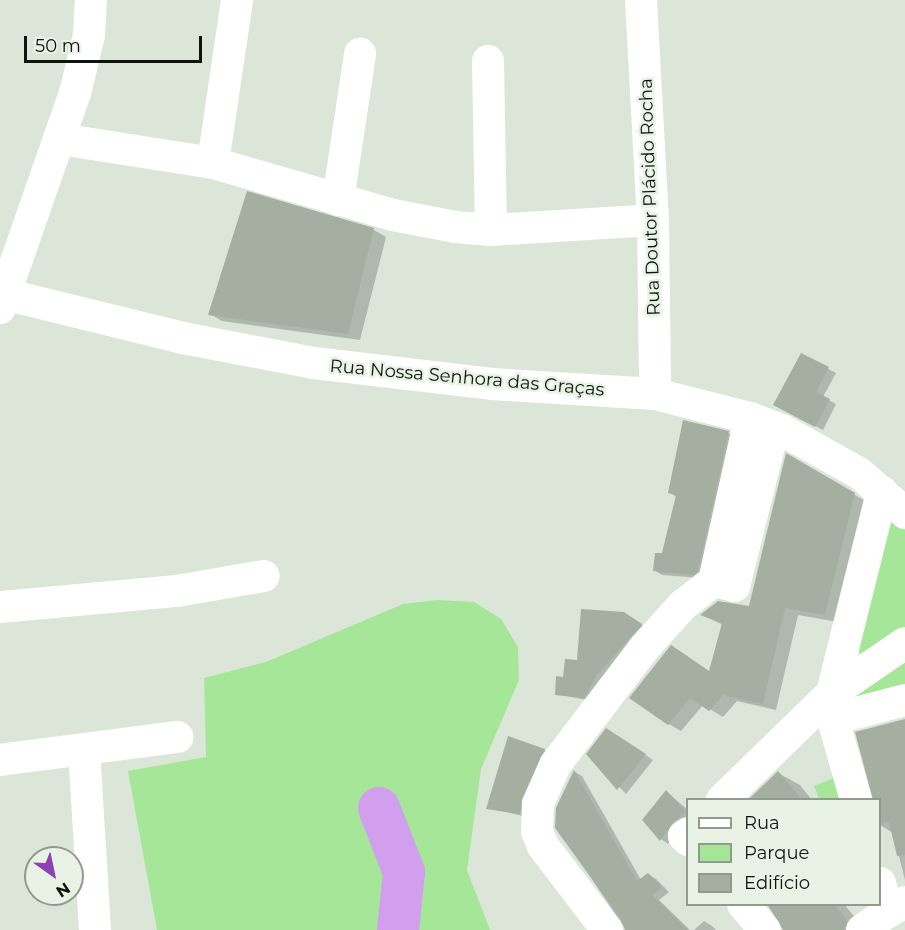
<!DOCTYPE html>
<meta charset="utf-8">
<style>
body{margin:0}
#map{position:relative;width:905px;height:930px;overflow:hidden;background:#dbe6d9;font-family:Montserrat,sans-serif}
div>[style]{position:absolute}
.green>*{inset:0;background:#a6e699}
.shadow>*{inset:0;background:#0003}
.river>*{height:42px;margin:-21px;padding:0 21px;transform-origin:21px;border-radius:21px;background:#d29eee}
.building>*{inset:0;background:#a4aea1}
.minor>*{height:32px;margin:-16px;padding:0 16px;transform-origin:16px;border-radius:16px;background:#fff}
span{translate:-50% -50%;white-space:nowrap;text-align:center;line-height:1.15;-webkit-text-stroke:5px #e8f3e6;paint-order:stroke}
.street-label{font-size:18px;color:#101410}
.legend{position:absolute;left:686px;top:798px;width:195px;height:108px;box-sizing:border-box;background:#e8f3e6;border:2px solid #929a90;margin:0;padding:8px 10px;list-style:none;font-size:18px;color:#101410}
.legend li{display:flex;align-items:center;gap:12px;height:30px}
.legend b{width:30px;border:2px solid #929a90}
.north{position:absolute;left:24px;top:846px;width:60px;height:60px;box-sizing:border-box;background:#e8f3e6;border:2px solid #929a90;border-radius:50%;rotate:147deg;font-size:16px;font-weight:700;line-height:24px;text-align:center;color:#101410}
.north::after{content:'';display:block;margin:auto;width:21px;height:27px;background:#8e41b2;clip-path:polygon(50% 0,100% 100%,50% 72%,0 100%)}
.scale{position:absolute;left:24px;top:36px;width:178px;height:27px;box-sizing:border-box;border:3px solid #101410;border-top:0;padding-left:8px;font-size:18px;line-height:21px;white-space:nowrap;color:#101410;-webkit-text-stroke:4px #e8f3e6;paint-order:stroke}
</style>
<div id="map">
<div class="green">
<i style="clip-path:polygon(890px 517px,905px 530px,905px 627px,864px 657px,856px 649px)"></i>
<i style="clip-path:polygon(437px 600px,474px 602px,501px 619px,518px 647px,519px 680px,481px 769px,467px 870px,490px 930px,157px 930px,128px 771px,206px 757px,204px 678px,266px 662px,403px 604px)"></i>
<i style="clip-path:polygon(905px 657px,905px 688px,838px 708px)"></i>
<i style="clip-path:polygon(836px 777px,842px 799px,819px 799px,814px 786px)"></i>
</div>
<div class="shadow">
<i style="clip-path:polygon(248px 193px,374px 230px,386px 237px,360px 340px,222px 321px,210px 314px)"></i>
<i style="clip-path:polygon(802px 355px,836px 373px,823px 397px,836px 404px,823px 430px,783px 409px)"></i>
<i style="clip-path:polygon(728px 433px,736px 437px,701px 578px,662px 575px,654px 570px,663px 555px,677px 497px,670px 493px)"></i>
<i style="clip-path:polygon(787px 455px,867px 502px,838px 622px,798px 615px,776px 710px,737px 701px,723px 717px,703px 705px,681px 731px,669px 724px,672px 646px,710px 672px,723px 625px,702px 615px,750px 608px)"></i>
<i style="clip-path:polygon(632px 618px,648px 629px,592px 701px,556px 694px,579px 661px)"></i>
<i style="clip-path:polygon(905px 720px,905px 880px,893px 833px,880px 825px,880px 800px)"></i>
<i style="clip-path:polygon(614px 734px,653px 760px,626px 794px,588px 754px)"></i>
<i style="clip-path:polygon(544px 750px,552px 754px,527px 817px,488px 808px)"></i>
<i style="clip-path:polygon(575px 772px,582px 776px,641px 880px,648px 874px,656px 879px,669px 892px,659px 900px,690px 930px,626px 930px,557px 827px)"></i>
<i style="clip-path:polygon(778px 773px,800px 785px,812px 800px,748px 800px)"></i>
<i style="clip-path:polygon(667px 792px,688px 810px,688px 821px,668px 844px,661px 839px)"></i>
<i style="clip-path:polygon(768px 904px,844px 904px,865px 930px,786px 930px)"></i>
<i style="clip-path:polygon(704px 921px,712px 926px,716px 930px,694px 930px)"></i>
</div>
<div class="river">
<i style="left:379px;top:808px;width:69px;rotate:68.7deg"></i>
<i style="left:404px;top:872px;width:58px;rotate:95.9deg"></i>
</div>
<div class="building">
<i style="clip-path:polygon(247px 191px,374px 228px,348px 334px,208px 315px)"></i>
<i style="clip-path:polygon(801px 353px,829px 367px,816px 392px,830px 399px,815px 427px,773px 405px)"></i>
<i style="clip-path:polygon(683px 420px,729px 431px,698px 571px,693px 575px,653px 571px,655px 553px,662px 553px,676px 495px,668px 493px)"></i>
<i style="clip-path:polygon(786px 453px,855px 493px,825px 615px,785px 608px,763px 704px,723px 695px,709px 711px,690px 698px,668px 725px,629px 698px,671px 645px,709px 671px,722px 623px,700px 615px,718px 601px,749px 606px)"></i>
<i style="clip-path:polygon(581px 609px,624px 612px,642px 624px,597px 675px,584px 698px,555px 695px,556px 676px,563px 677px,565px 659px,577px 660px)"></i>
<i style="clip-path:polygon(905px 719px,905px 855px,897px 856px,889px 822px,879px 824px,879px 800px,873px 800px,855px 732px)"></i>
<i style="clip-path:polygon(606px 728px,646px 754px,617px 790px,586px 754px)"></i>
<i style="clip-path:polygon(508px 736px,545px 749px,522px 797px,520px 814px,486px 809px)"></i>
<i style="clip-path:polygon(574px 770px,637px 881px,648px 873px,662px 887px,652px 895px,688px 930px,625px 930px,621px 919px,555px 828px,556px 808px)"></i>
<i style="clip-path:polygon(778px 771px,802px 800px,748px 800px)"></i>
<i style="clip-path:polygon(666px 790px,686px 812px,673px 822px,660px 841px,642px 820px)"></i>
<i style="clip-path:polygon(767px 904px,834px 904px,847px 920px,844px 930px,783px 930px)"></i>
</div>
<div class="minor">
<i style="left:641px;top:0;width:220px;rotate:86.9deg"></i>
<i style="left:653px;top:220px;width:174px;rotate:89.3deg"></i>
<i style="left:488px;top:61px;width:169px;rotate:89deg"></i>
<i style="left:60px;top:139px;width:155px;rotate:8.9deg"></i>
<i style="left:213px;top:163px;width:187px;rotate:16.1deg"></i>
<i style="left:393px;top:215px;width:64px;rotate:10.8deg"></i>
<i style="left:456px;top:227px;width:35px;rotate:5deg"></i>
<i style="left:491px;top:230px;width:162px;rotate:-3.5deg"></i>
<i style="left:213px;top:163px;width:165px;rotate:-81.6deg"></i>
<i style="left:338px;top:200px;width:148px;rotate:-81.4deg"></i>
<i style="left:0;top:293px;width:188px;rotate:13.8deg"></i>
<i style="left:183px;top:338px;width:133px;rotate:10.8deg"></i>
<i style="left:314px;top:363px;width:179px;rotate:6.7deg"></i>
<i style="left:492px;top:384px;width:163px;rotate:3.5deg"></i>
<i style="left:655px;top:394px;width:98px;rotate:14.2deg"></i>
<i style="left:750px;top:418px;width:34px;rotate:21deg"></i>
<i style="left:782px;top:430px;width:88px;rotate:29.2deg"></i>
<i style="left:859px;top:473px;width:61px;rotate:41deg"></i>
<i style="left:0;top:308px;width:228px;rotate:-70.8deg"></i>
<i style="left:75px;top:93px;width:60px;rotate:-76.4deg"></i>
<i style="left:89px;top:35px;width:35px;rotate:-87deg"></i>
<i style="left:714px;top:581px;width:21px;rotate:14deg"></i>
<i style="left:734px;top:586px;width:164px;rotate:-75.9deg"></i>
<i style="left:714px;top:581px;width:167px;rotate:-77.5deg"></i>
<i style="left:0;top:607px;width:178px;rotate:-5.2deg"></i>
<i style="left:177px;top:591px;width:88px;rotate:-9.8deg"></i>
<i style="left:832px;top:693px;width:207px;rotate:-76deg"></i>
<i style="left:84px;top:750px;width:180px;rotate:86.5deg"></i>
<i style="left:0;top:760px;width:179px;rotate:-7.4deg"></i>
<i style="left:722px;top:800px;width:153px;rotate:-44.2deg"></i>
<i style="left:832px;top:693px;width:88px;rotate:-34.4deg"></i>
<i style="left:856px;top:800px;width:84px;rotate:-105.9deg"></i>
<i style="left:833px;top:719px;width:74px;rotate:-14.8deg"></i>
<i style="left:688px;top:833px;width:5px;rotate:143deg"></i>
<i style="left:684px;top:836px;width:6px;rotate:45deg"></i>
<i style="left:880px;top:883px;width:30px;rotate:75deg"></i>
<i style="left:888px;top:912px;width:20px;rotate:-30deg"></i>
<i style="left:743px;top:904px;width:34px;rotate:50deg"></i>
<i style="left:607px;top:930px;width:106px;rotate:-127.3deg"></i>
<i style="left:543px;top:846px;width:16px;rotate:-112deg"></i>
<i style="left:537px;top:831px;width:27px;rotate:-88deg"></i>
<i style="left:538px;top:804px;width:43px;rotate:-66.4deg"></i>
<i style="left:555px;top:765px;width:147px;rotate:-52.7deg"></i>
<i style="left:644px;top:648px;width:58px;rotate:-47.8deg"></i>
<i style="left:683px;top:605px;width:39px;rotate:-38deg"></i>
<i style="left:862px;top:930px;width:32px;rotate:-35deg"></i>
</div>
<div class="street-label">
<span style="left:650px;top:197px;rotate:-92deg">Rua Doutor Plácido Rocha</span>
<span style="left:467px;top:378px;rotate:5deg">Rua Nossa Senhora das Graças</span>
</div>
<ul class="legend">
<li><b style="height:8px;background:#fff"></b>Rua</li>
<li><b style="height:16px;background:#a6e699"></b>Parque</li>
<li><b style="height:16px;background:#a4aea1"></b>Edifício</li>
</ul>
<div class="north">N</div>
<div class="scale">50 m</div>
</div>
